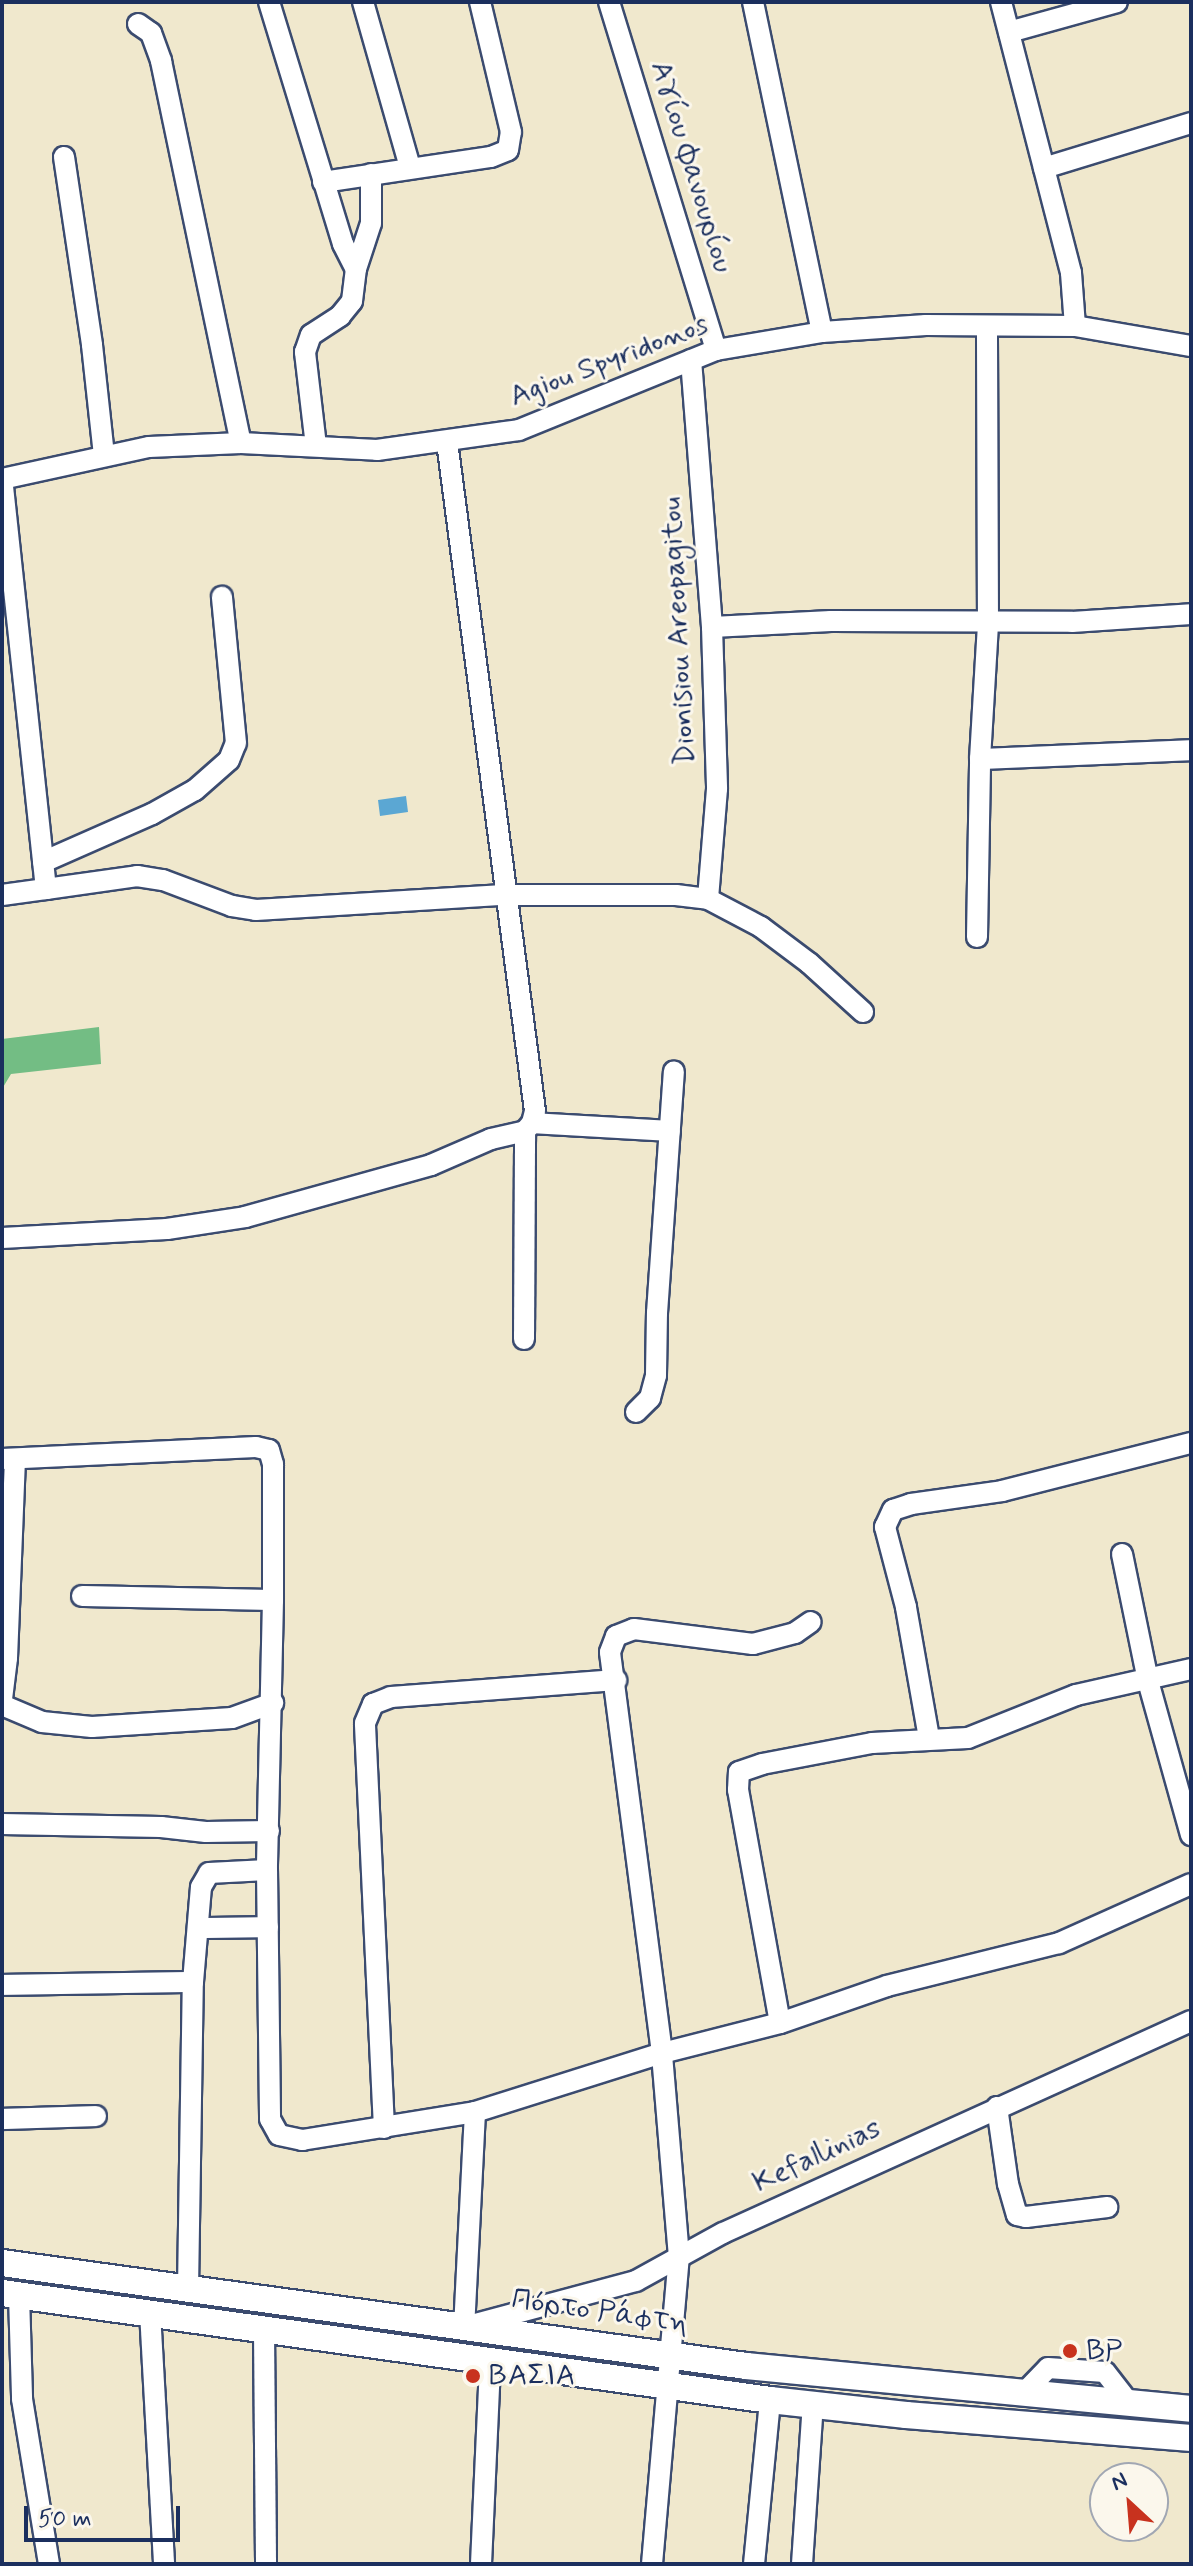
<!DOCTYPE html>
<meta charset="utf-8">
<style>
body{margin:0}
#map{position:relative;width:1193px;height:2566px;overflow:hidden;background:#f0e8cd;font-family:Mynerve,sans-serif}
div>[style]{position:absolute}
.forest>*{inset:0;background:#73bd84}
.water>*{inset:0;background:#5ba7d3}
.roads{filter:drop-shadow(2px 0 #3b4b6f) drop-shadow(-2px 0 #3b4b6f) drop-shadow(0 2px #3b4b6f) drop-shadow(0 -2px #3b4b6f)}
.minor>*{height:20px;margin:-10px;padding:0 10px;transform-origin:10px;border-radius:10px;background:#fff}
.major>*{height:26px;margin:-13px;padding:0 13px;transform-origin:13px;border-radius:13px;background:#fff}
.dots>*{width:22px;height:22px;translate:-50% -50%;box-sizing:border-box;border:4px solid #fbf7ec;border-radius:50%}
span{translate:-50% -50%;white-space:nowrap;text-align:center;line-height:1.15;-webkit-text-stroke:6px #fbf7ec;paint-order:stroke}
.street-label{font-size:30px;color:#1b2f5e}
.poi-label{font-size:30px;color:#1b2f5e}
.left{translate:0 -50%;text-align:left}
.frame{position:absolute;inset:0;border:4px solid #1b2f5e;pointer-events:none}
.north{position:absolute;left:1089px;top:2462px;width:80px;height:80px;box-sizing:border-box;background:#fbf7ec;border:2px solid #a1a7b3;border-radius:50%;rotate:334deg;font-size:22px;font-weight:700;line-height:32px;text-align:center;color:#1b2f5e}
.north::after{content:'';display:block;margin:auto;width:28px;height:36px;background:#c8321e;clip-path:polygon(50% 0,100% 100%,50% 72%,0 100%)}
.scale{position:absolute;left:24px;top:2506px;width:156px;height:36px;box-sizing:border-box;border:4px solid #1b2f5e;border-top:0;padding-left:10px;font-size:24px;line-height:28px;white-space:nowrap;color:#1b2f5e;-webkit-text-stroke:6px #fbf7ec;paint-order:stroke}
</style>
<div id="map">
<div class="forest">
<i style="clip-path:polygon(99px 1027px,101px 1064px,11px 1074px,2px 1089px,2px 1039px)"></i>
</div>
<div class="water">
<i style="clip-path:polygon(406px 796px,408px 812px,380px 816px,378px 800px)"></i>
</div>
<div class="roads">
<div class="minor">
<i style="left:269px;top:2px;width:253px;rotate:73deg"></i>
<i style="left:343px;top:244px;width:28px;rotate:63deg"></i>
<i style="left:363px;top:2px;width:172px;rotate:74.1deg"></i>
<i style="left:609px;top:2px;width:364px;rotate:72.9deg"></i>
<i style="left:753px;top:2px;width:337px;rotate:78.2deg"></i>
<i style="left:1001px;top:2px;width:280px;rotate:75.5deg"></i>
<i style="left:1071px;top:273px;width:53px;rotate:85.7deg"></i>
<i style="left:138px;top:24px;width:16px;rotate:35deg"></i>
<i style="left:151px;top:33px;width:30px;rotate:70deg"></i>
<i style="left:161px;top:61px;width:390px;rotate:78.2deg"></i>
<i style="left:1009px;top:32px;width:112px;rotate:-15.5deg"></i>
<i style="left:64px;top:157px;width:190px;rotate:81.5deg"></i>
<i style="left:92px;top:345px;width:111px;rotate:83.8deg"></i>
<i style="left:1044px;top:168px;width:154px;rotate:-17deg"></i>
<i style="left:323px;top:182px;width:170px;rotate:-8.5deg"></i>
<i style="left:491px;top:157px;width:18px;rotate:-22deg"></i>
<i style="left:508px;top:150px;width:18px;rotate:-81deg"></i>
<i style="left:511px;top:132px;width:134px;rotate:-103.4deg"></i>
<i style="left:691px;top:360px;width:268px;rotate:85.5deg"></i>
<i style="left:712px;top:627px;width:162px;rotate:88.2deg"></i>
<i style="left:717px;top:789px;width:110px;rotate:94.7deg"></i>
<i style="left:316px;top:446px;width:95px;rotate:-96.7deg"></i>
<i style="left:305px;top:352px;width:18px;rotate:-71deg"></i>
<i style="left:311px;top:335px;width:35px;rotate:-33deg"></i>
<i style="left:340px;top:316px;width:19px;rotate:-51deg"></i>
<i style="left:352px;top:301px;width:32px;rotate:-83deg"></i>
<i style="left:356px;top:269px;width:48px;rotate:-71.9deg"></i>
<i style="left:371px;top:223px;width:49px;rotate:-90deg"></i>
<i style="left:2px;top:479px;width:150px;rotate:-12.3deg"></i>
<i style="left:149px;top:447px;width:92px;rotate:-2.5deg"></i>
<i style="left:241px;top:443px;width:136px;rotate:2.9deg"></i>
<i style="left:377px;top:450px;width:143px;rotate:-8deg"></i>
<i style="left:519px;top:430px;width:213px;rotate:-22.1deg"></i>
<i style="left:716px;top:350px;width:108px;rotate:-9.6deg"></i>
<i style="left:822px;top:332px;width:104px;rotate:-3.9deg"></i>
<i style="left:926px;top:325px;width:149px;rotate:0.4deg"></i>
<i style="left:1075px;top:326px;width:118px;rotate:9.8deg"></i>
<i style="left:712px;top:627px;width:119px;rotate:-2.9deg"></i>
<i style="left:831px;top:621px;width:241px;rotate:0.2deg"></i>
<i style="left:1072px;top:622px;width:119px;rotate:-3.8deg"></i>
<i style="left:980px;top:759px;width:211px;rotate:-2.4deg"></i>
<i style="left:43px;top:862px;width:119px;rotate:-23.8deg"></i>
<i style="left:152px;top:814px;width:49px;rotate:-29.2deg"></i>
<i style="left:195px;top:790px;width:45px;rotate:-41.4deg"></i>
<i style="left:229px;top:760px;width:18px;rotate:-68deg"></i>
<i style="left:236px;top:743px;width:147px;rotate:-95.5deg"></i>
<i style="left:46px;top:889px;width:92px;rotate:-8.1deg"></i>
<i style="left:137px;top:876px;width:26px;rotate:9deg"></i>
<i style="left:163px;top:880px;width:74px;rotate:20.6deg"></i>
<i style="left:232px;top:906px;width:24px;rotate:9deg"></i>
<i style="left:256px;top:910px;width:248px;rotate:-3.5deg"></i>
<i style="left:504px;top:895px;width:172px"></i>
<i style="left:676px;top:895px;width:32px;rotate:7deg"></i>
<i style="left:708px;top:899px;width:60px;rotate:27.8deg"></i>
<i style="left:761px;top:927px;width:60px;rotate:36.9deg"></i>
<i style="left:809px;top:963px;width:73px;rotate:42.2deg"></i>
<i style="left:2px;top:895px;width:44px;rotate:-7.8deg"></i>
<i style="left:46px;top:889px;width:412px;rotate:-96.1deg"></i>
<i style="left:977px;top:937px;width:178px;rotate:-89deg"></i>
<i style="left:980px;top:759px;width:135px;rotate:-86.6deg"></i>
<i style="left:988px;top:624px;width:297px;rotate:-90.2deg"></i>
<i style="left:532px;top:1123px;width:138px;rotate:3.3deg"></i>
<i style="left:2px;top:1238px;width:165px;rotate:-3.1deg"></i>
<i style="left:167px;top:1229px;width:79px;rotate:-8.7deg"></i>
<i style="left:245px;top:1217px;width:193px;rotate:-15.6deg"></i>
<i style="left:431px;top:1165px;width:65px;rotate:-23.4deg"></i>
<i style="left:491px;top:1139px;width:35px;rotate:-13deg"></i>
<i style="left:525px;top:1131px;width:11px;rotate:-49deg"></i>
<i style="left:532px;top:1123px;width:12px;rotate:-76deg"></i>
<i style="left:535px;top:1111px;width:675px;rotate:-97.49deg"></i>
<i style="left:524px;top:1339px;width:208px;rotate:-89.7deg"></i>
<i style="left:636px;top:1412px;width:20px;rotate:-45deg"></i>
<i style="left:650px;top:1398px;width:24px;rotate:-75deg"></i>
<i style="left:656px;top:1375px;width:62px;rotate:-89.1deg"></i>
<i style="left:657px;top:1313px;width:242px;rotate:-86deg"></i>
<i style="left:2px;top:1459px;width:254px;rotate:-2.7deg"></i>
<i style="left:256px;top:1447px;width:13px;rotate:13deg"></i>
<i style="left:269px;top:1450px;width:15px;rotate:74deg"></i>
<i style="left:273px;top:1464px;width:136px;rotate:90deg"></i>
<i style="left:273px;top:1600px;width:270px;rotate:91.3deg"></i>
<i style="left:267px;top:1870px;width:249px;rotate:89.3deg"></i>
<i style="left:270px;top:2119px;width:18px;rotate:61deg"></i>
<i style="left:279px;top:2135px;width:24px;rotate:12deg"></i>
<i style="left:302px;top:2140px;width:175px;rotate:-9.2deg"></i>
<i style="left:1122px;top:1554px;width:130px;rotate:78.4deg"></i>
<i style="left:1148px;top:1681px;width:160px;rotate:74.4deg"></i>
<i style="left:82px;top:1596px;width:191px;rotate:1.2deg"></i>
<i style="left:2px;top:1699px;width:41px;rotate:-83deg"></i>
<i style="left:7px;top:1658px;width:198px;rotate:-87.7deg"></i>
<i style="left:2px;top:1705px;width:43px;rotate:23deg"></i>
<i style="left:42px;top:1722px;width:50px;rotate:5.7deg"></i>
<i style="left:92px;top:1727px;width:140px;rotate:-3.7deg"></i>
<i style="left:232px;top:1718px;width:44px;rotate:-20.1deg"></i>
<i style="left:929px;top:1738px;width:133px;rotate:-100deg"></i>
<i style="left:906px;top:1607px;width:83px;rotate:-104.7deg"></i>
<i style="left:885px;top:1527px;width:19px;rotate:-65deg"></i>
<i style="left:893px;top:1510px;width:19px;rotate:-18deg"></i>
<i style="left:911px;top:1504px;width:92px;rotate:-8.1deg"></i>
<i style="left:1002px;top:1491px;width:195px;rotate:-14.3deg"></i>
<i style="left:2px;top:1824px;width:159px;rotate:1.1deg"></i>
<i style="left:161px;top:1827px;width:45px;rotate:6.3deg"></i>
<i style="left:206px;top:1832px;width:63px;rotate:-0.9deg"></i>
<i style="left:1191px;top:1884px;width:145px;rotate:155.9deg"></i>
<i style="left:1059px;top:1943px;width:177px;rotate:166deg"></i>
<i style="left:887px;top:1986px;width:113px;rotate:160.9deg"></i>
<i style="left:780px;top:2023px;width:122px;rotate:165.7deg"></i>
<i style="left:662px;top:2053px;width:196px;rotate:162.5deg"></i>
<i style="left:475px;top:2112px;width:215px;rotate:92.9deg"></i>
<i style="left:464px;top:2327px;width:178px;rotate:-15deg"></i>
<i style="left:636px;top:2281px;width:99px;rotate:-28.9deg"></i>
<i style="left:723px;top:2233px;width:514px;rotate:-24.37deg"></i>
<i style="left:198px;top:1928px;width:70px;rotate:-0.8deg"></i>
<i style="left:2px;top:1985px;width:191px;rotate:-0.9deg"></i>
<i style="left:780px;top:2023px;width:237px;rotate:-100.2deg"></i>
<i style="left:738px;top:1790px;width:18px;rotate:-87deg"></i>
<i style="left:739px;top:1772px;width:24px;rotate:-19deg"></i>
<i style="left:762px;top:1764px;width:112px;rotate:-10.8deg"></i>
<i style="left:872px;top:1743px;width:96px;rotate:-3deg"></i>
<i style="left:968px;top:1738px;width:116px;rotate:-21.7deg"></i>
<i style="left:1076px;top:1695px;width:118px;rotate:-12.7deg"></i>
<i style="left:997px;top:2107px;width:78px;rotate:81.9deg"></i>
<i style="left:1008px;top:2184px;width:32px;rotate:74deg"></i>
<i style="left:1017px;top:2215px;width:9px;rotate:13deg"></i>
<i style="left:1026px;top:2217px;width:82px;rotate:-7deg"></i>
<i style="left:2px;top:2119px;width:94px;rotate:-1.8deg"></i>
<i style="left:384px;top:2128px;width:405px;rotate:-92.7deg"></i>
<i style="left:365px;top:1723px;width:21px;rotate:-67deg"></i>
<i style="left:373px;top:1704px;width:19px;rotate:-21deg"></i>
<i style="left:391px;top:1697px;width:226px;rotate:-4.3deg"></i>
<i style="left:188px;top:2289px;width:307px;rotate:-89.1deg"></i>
<i style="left:193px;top:1982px;width:95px;rotate:-85.2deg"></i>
<i style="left:201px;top:1887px;width:16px;rotate:-60deg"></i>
<i style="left:209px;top:1873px;width:58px;rotate:-3deg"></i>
<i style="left:19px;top:2295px;width:104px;rotate:88.3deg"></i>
<i style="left:22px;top:2399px;width:167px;rotate:80.7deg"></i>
<i style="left:150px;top:2312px;width:252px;rotate:86.8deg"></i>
<i style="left:264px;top:2331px;width:233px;rotate:89.5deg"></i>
<i style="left:1022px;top:2395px;width:37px;rotate:-46deg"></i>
<i style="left:1048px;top:2368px;width:57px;rotate:4deg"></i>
<i style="left:1105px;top:2372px;width:41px;rotate:52deg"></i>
<i style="left:481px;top:2564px;width:202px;rotate:-87.4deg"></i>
<i style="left:652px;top:2564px;width:308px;rotate:-85deg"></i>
<i style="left:679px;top:2257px;width:205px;rotate:-94.8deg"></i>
<i style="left:662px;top:2053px;width:404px;rotate:-97.4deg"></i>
<i style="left:610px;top:1652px;width:17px;rotate:-69deg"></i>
<i style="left:616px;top:1636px;width:19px;rotate:-21deg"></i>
<i style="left:634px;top:1629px;width:120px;rotate:7.2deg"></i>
<i style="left:753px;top:1644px;width:43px;rotate:-14.7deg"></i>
<i style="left:795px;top:1633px;width:19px;rotate:-35deg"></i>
<i style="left:754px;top:2564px;width:165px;rotate:-84.4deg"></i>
<i style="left:802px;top:2564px;width:160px;rotate:-86.1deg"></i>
</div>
<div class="major">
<i style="left:2px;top:2263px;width:751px;rotate:7.88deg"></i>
<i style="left:746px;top:2366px;width:447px;rotate:5.5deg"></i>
<i style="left:2px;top:2293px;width:775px;rotate:7.93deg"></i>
<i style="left:770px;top:2400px;width:137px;rotate:6.3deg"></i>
<i style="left:906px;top:2415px;width:286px;rotate:4.6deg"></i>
</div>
</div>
<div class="dots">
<i style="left:1070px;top:2351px;background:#c8321e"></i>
<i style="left:473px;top:2376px;background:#c8321e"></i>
</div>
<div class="street-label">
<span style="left:691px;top:167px;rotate:73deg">Αγίου Φανουρίου</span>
<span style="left:609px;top:361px;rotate:-21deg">Agiou Spyridonos</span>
<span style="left:679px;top:631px;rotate:-93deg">Dionisiou Areopagitou</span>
<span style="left:817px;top:2156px;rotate:-25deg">Kefallinias</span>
<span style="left:600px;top:2312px;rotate:8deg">Πόρτο Ράφτη</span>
</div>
<div class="poi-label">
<span class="left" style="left:1086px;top:2351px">BP</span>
<span class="left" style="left:489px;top:2376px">ΒΑΣΙΑ</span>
</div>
<div class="frame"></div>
<div class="north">N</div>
<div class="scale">50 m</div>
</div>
